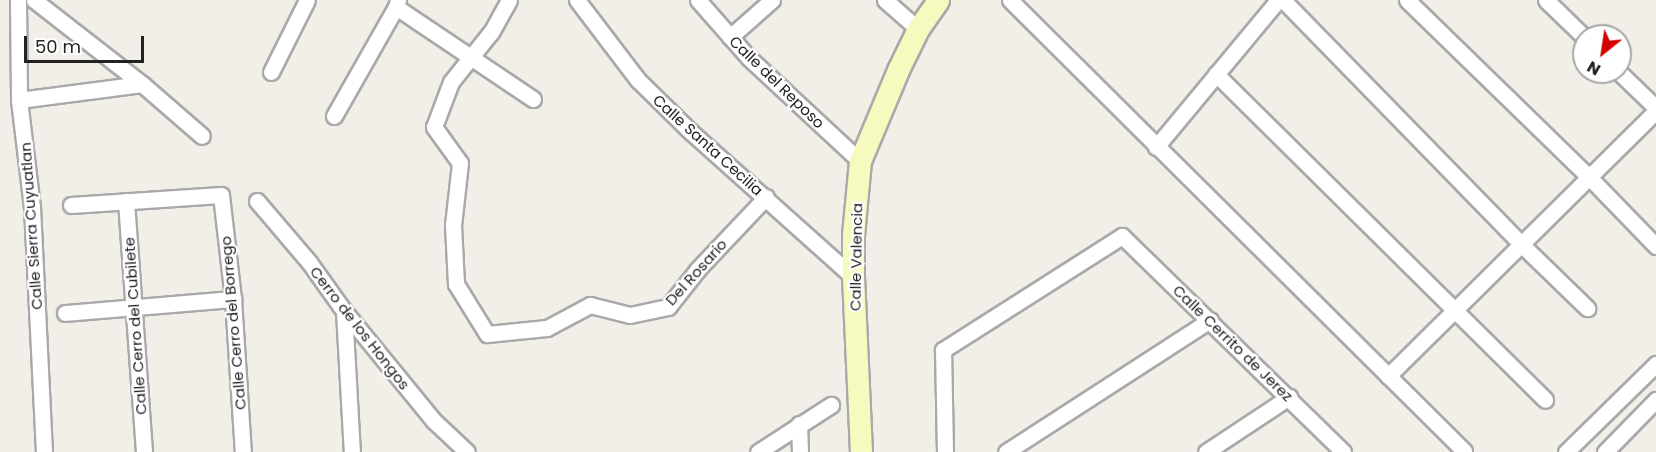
<!DOCTYPE html>
<style>
body{margin:0}
#map{position:relative;width:1656px;height:452px;overflow:hidden;background:#f2efe9;font-family:Poppins,sans-serif}
div>[style]{position:absolute}
.roads{filter:drop-shadow(2px 0 #a9a9a9) drop-shadow(-2px 0 #a9a9a9) drop-shadow(0 2px #a9a9a9) drop-shadow(0 -2px #a9a9a9)}
.street>*{height:15px;margin:-7.5px;padding:0 7.5px;transform-origin:7.5px;border-radius:7.5px;background:#fff}
.secondary>*{height:21px;margin:-10.5px;padding:0 10.5px;transform-origin:10.5px;border-radius:10.5px;background:#f7fabf}
span{translate:-50% -50%;white-space:nowrap;text-align:center;line-height:1.15;-webkit-text-stroke:4.5px #fff;paint-order:stroke}
.street-label{font-size:15px;color:#222}
.north{position:absolute;left:1572px;top:24px;width:60px;height:60px;box-sizing:border-box;background:#fff;border:2px solid #a7a7a7;border-radius:50%;rotate:210deg;font-size:16px;font-weight:700;line-height:24px;text-align:center;color:#222}
.north::after{content:'';display:block;margin:auto;width:21px;height:27px;background:#d40000;clip-path:polygon(50% 0,100% 100%,50% 72%,0 100%)}
.scale{position:absolute;left:24px;top:36px;width:120px;height:27px;box-sizing:border-box;border:3px solid #222;border-top:0;padding-left:8px;font-size:18px;line-height:21px;white-space:nowrap;color:#222;-webkit-text-stroke:4px #fff;paint-order:stroke}
</style>
<div id="map">
<div class="roads">
<div class="street">
<i style="left:18px;top:0;width:100px;rotate:89.4deg"></i>
<i style="left:19px;top:100px;width:108px;rotate:83.1deg"></i>
<i style="left:32px;top:207px;width:245px;rotate:87.2deg"></i>
<i style="left:34px;top:0;width:137px;rotate:37.9deg"></i>
<i style="left:142px;top:84px;width:79px;rotate:40.9deg"></i>
<i style="left:398px;top:0;width:7px;rotate:106deg"></i>
<i style="left:396px;top:7px;width:165px;rotate:33.9deg"></i>
<i style="left:509px;top:0;width:37px;rotate:119deg"></i>
<i style="left:491px;top:32px;width:64px;rotate:128.7deg"></i>
<i style="left:451px;top:82px;width:48px;rotate:110.7deg"></i>
<i style="left:434px;top:127px;width:44px;rotate:54.2deg"></i>
<i style="left:460px;top:163px;width:62px;rotate:96.4deg"></i>
<i style="left:453px;top:225px;width:59px;rotate:87.1deg"></i>
<i style="left:456px;top:284px;width:59px;rotate:58.2deg"></i>
<i style="left:487px;top:334px;width:60px;rotate:-5.7deg"></i>
<i style="left:547px;top:328px;width:49px;rotate:-28.1deg"></i>
<i style="left:590px;top:305px;width:41px;rotate:14deg"></i>
<i style="left:630px;top:315px;width:39px;rotate:-12deg"></i>
<i style="left:668px;top:307px;width:48px;rotate:-51.7deg"></i>
<i style="left:698px;top:269px;width:99px;rotate:-46.6deg"></i>
<i style="left:577px;top:0;width:101px;rotate:52.7deg"></i>
<i style="left:638px;top:80px;width:74px;rotate:44.5deg"></i>
<i style="left:691px;top:132px;width:217px;rotate:41.8deg"></i>
<i style="left:698px;top:0;width:77px;rotate:48.7deg"></i>
<i style="left:749px;top:58px;width:151px;rotate:42.9deg"></i>
<i style="left:885px;top:0;width:44px;rotate:41.3deg"></i>
<i style="left:1010px;top:0;width:640px;rotate:44.81deg"></i>
<i style="left:1283px;top:0;width:342px;rotate:45.7deg"></i>
<i style="left:1522px;top:245px;width:91px;rotate:44.1deg"></i>
<i style="left:1407px;top:0;width:255px;rotate:44.2deg"></i>
<i style="left:1590px;top:178px;width:95px;rotate:45.9deg"></i>
<i style="left:1546px;top:0;width:53px;rotate:44.2deg"></i>
<i style="left:730px;top:37px;width:56px;rotate:-41.4deg"></i>
<i style="left:271px;top:72px;width:80px;rotate:-63.4deg"></i>
<i style="left:1619px;top:72px;width:52px;rotate:44.2deg"></i>
<i style="left:1216px;top:74px;width:463px;rotate:44.7deg"></i>
<i style="left:19px;top:100px;width:124px;rotate:-7.4deg"></i>
<i style="left:334px;top:116px;width:125px;rotate:-60.4deg"></i>
<i style="left:1156px;top:147px;width:191px;rotate:-50.3deg"></i>
<i style="left:126px;top:201px;width:252px;rotate:85.9deg"></i>
<i style="left:257px;top:201px;width:80px;rotate:49.6deg"></i>
<i style="left:309px;top:262px;width:60px;rotate:54.5deg"></i>
<i style="left:344px;top:311px;width:142px;rotate:50.7deg"></i>
<i style="left:434px;top:421px;width:45px;rotate:43.2deg"></i>
<i style="left:71px;top:205px;width:150px;rotate:-3.8deg"></i>
<i style="left:221px;top:195px;width:105px;rotate:83.4deg"></i>
<i style="left:233px;top:299px;width:153px;rotate:86.3deg"></i>
<i style="left:344px;top:311px;width:141px;rotate:86.8deg"></i>
<i style="left:65px;top:313px;width:169px;rotate:-4.8deg"></i>
<i style="left:1388px;top:376px;width:377px;rotate:-44.7deg"></i>
<i style="left:799px;top:424px;width:28px;rotate:88deg"></i>
<i style="left:758px;top:452px;width:87px;rotate:-32.8deg"></i>
<i style="left:945px;top:452px;width:102px;rotate:-91.1deg"></i>
<i style="left:943px;top:350px;width:212px;rotate:-32.5deg"></i>
<i style="left:1122px;top:236px;width:309px;rotate:44.3deg"></i>
<i style="left:1006px;top:452px;width:243px;rotate:-32.9deg"></i>
<i style="left:1206px;top:452px;width:100px;rotate:-33.5deg"></i>
<i style="left:1566px;top:452px;width:126px;rotate:-44.4deg"></i>
<i style="left:1605px;top:452px;width:73px;rotate:-45.6deg"></i>
</div>
<div class="secondary">
<i style="left:861px;top:452px;width:175px;rotate:-92.6deg"></i>
<i style="left:853px;top:277px;width:42px;rotate:-90deg"></i>
<i style="left:853px;top:235px;width:74px;rotate:-84.6deg"></i>
<i style="left:860px;top:161px;width:99px;rotate:-67.3deg"></i>
<i style="left:898px;top:70px;width:46px;rotate:-64deg"></i>
<i style="left:918px;top:29px;width:35px;rotate:-55deg"></i>
</div>
</div>
<div class="street-label">
<span style="left:777px;top:82px;rotate:44deg">Calle del Reposo</span>
<span style="left:708px;top:145px;rotate:42deg">Calle Santa Cecilia</span>
<span style="left:31px;top:226px;rotate:-94deg">Calle Sierra Cuyuatlan</span>
<span style="left:856px;top:257px;rotate:-89deg">Calle Valencia</span>
<span style="left:696px;top:272px;rotate:-48deg">Del Rosario</span>
<span style="left:233px;top:323px;rotate:-95deg">Calle Cerro del Borrego</span>
<span style="left:135px;top:326px;rotate:-94deg">Calle Cerro del Cubilete</span>
<span style="left:360px;top:328px;rotate:52deg">Cerro de los Hongos</span>
<span style="left:1233px;top:343px;rotate:44deg">Calle Cerrito de Jerez</span>
</div>
<div class="north">N</div>
<div class="scale">50 m</div>
</div>
